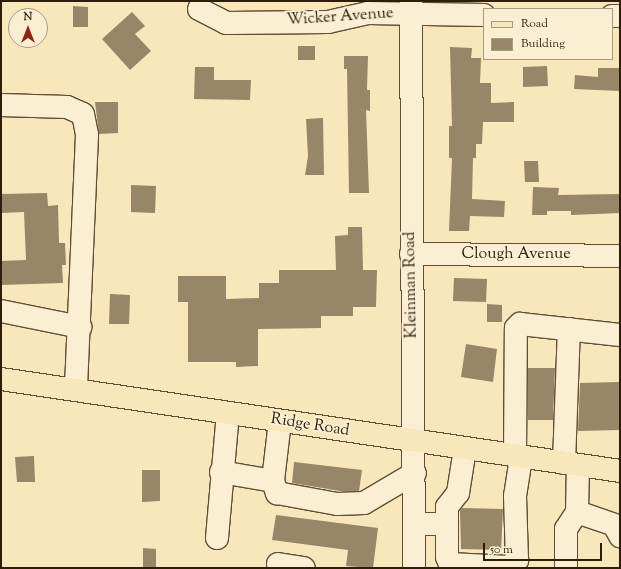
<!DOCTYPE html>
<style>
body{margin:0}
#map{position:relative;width:621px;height:569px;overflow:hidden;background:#f9e6bb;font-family:"Sorts Mill Goudy",serif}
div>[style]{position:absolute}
.building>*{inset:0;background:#978667}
.roads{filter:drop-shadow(1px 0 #604f37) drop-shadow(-1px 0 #604f37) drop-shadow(0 1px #604f37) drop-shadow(0 -1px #604f37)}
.minor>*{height:22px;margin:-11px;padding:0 11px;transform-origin:11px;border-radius:11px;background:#fbefd3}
.major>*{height:22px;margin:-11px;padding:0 11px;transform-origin:11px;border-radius:11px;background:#f9e6bb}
span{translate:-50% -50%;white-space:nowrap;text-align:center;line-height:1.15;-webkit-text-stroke:4px #fbefd3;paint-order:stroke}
.street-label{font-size:16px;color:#2d1d0b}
.frame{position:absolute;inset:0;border:2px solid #2d1d0b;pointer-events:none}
.legend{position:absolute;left:483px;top:8px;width:130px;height:52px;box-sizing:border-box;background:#fbefd3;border:1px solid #a99b83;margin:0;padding:5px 7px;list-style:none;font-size:12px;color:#2d1d0b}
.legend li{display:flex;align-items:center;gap:8px;height:20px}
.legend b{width:20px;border:1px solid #a99b83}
.north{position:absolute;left:8px;top:8px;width:40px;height:40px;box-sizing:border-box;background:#fbefd3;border:1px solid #a99b83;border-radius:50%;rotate:0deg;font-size:11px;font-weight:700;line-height:16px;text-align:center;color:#2d1d0b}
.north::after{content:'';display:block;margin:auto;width:14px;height:18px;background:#8f2418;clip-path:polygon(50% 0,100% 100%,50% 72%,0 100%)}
.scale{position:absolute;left:483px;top:543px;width:119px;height:18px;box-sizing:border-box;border:2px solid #2d1d0b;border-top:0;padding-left:5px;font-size:12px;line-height:14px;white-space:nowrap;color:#2d1d0b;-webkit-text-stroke:3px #fbefd3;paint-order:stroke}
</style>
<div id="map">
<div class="building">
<i style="clip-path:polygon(73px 6px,88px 7px,88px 27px,73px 27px)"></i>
<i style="clip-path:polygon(132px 12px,145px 26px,135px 34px,151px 51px,130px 70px,102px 39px)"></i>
<i style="clip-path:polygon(298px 46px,315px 46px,315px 60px,298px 60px)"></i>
<i style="clip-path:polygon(450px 47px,472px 48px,471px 58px,481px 58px,480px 83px,491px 83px,491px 103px,514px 102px,514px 122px,483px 122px,482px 144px,476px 144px,476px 158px,473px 158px,472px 199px,505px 201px,504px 217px,470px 216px,469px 231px,449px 231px,452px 158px,449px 158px,449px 126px,452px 126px)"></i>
<i style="clip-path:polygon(344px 56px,368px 56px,367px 90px,370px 90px,370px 111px,366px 110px,369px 193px,349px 193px,347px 69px,344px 69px)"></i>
<i style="clip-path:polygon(547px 66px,548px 86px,523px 87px,523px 67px)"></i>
<i style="clip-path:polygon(195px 67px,214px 67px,214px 80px,251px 80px,250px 100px,194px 99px)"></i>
<i style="clip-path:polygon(598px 68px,620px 68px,620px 91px,574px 89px,575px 75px,598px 77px)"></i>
<i style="clip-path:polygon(95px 102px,118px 102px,118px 133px,99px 134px)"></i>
<i style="clip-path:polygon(323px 118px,324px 175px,305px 175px,308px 156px,306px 119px)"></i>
<i style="clip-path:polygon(524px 161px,538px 161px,539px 182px,525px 182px)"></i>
<i style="clip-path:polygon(131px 185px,156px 186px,155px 213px,131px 212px)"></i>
<i style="clip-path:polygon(533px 187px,559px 188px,558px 195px,620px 194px,620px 213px,571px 215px,571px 211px,547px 211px,547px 215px,532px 215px)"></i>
<i style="clip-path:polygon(47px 193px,48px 206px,58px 205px,59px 243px,65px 243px,66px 265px,62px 265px,63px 283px,1px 285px,1px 261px,26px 260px,24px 212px,1px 213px,1px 194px)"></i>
<i style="clip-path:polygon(348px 227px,362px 227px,363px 270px,377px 270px,376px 307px,353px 307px,353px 316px,321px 316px,321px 328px,258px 329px,258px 366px,236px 367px,236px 362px,188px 362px,188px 302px,178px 302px,178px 276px,226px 276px,226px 299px,259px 298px,259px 283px,279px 283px,279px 270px,336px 270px,335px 236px,348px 235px)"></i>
<i style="clip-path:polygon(454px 278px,487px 279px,486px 302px,453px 301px)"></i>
<i style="clip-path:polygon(110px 294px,130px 295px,129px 324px,109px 324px)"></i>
<i style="clip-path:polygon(487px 304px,502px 305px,502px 322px,487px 322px)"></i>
<i style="clip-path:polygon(466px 344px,497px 349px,493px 382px,461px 377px)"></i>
<i style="clip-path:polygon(528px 368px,555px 368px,553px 420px,528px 420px)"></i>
<i style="clip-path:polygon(620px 382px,620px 430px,578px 431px,580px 383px)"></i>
<i style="clip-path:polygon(34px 456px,35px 482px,17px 482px,15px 457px)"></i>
<i style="clip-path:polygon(294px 462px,362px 470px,359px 491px,340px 491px,292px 483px)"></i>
<i style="clip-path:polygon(142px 470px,160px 470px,160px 501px,142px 502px)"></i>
<i style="clip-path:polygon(462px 508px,503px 509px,501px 550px,461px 549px,460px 511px)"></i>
<i style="clip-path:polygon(276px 515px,378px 528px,373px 568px,346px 566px,348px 550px,272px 540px)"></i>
<i style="clip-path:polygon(143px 548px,156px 549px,156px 568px,143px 568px)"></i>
</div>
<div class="roads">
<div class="minor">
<i style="left:411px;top:1px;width:567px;rotate:89.7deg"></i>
<i style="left:199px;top:9px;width:30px;rotate:27deg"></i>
<i style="left:226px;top:23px;width:102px;rotate:-0.6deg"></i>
<i style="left:328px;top:22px;width:41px;rotate:-12.7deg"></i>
<i style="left:368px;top:13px;width:116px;rotate:1deg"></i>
<i style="left:612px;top:16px;width:8px"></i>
<i style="left:1px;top:105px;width:66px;rotate:1.7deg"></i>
<i style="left:67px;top:107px;width:17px;rotate:24deg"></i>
<i style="left:83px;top:114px;width:21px;rotate:79deg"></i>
<i style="left:87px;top:135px;width:255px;rotate:92.5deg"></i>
<i style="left:411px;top:254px;width:209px;rotate:0.5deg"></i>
<i style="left:1px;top:311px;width:81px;rotate:11.4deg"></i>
<i style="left:280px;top:421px;width:60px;rotate:96.7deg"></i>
<i style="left:273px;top:481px;width:13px;rotate:72deg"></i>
<i style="left:277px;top:493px;width:61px;rotate:10.4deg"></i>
<i style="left:337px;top:504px;width:27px;rotate:-2deg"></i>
<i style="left:364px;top:503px;width:59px;rotate:-30.5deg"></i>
<i style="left:515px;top:456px;width:128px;rotate:-89.6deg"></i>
<i style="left:516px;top:328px;width:6px;rotate:-45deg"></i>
<i style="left:520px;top:324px;width:101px;rotate:6.3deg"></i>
<i style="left:564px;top:463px;width:134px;rotate:-87.9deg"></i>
<i style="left:221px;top:472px;width:53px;rotate:9.8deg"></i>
<i style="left:577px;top:512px;width:47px;rotate:-88.8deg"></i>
<i style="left:414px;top:524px;width:33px"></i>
<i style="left:447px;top:524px;width:17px;rotate:-90deg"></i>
<i style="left:447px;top:507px;width:18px;rotate:-52deg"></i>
<i style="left:458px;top:493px;width:45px;rotate:-81deg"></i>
<i style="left:447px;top:524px;width:33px;rotate:90deg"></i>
<i style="left:447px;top:557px;width:8px;rotate:67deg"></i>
<i style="left:450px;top:564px;width:59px;rotate:2.9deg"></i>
<i style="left:509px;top:567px;width:11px;rotate:-41deg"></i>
<i style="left:517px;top:560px;width:64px;rotate:-91.8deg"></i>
<i style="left:515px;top:496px;width:39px;rotate:-81deg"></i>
<i style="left:217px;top:538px;width:125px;rotate:-85deg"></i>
<i style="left:278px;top:564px;width:26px;rotate:9deg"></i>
<i style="left:566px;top:568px;width:39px;rotate:-90deg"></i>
<i style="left:566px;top:529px;width:20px;rotate:-57deg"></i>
<i style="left:577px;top:512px;width:39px;rotate:19deg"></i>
<i style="left:614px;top:525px;width:13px;rotate:61deg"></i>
</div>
<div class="major">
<i style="left:1px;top:379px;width:626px;rotate:8.45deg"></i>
</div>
</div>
<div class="street-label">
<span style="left:340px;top:18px;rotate:-4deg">Wicker Avenue</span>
<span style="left:516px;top:255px">Clough Avenue</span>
<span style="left:412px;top:285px;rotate:-91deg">Kleinman Road</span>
<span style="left:310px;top:426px;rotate:9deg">Ridge Road</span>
</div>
<div class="frame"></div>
<ul class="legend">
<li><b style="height:5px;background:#f9e6bb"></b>Road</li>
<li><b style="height:11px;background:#978667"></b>Building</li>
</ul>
<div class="north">N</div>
<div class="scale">50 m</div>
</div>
